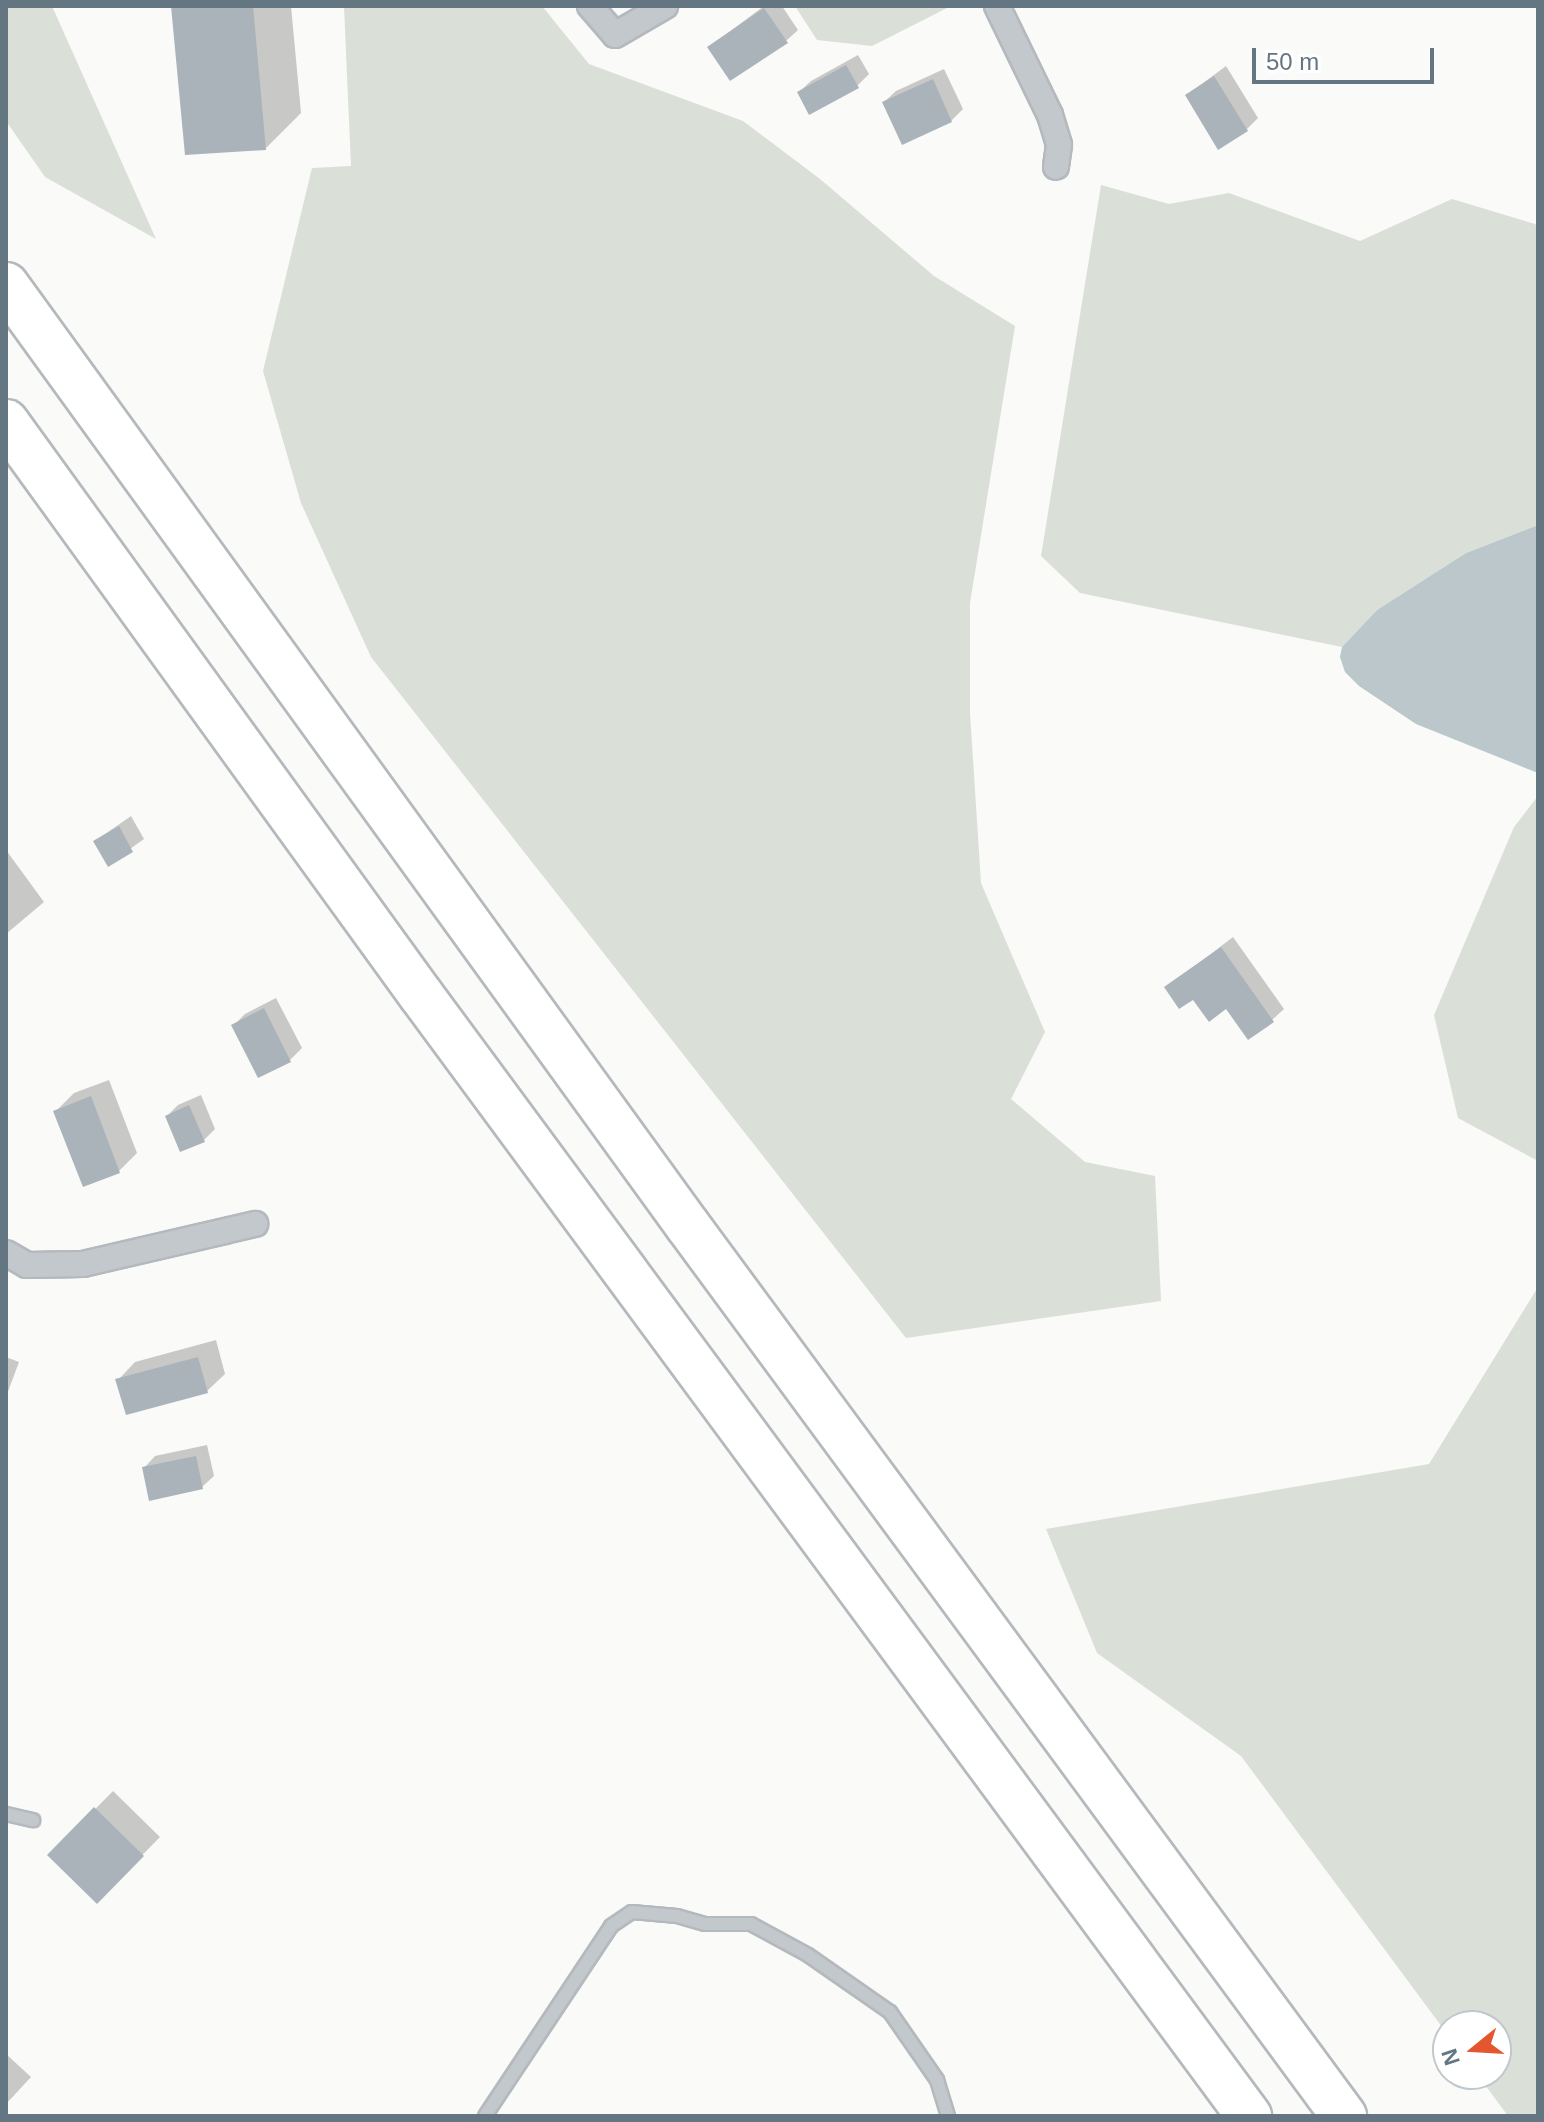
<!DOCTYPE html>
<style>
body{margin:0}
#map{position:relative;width:1544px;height:2122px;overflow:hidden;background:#fafaf8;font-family:Helvetica,sans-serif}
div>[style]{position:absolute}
.green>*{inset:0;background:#dadfd7}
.water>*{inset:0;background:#bbc7cb}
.shadow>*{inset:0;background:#0003}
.building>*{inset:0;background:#aab3b9}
.roads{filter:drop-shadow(2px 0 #b4b9bd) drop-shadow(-2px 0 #b4b9bd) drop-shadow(0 2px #b4b9bd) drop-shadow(0 -2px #b4b9bd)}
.lane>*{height:12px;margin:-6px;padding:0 6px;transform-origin:6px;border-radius:6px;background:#c3c8cc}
.street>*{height:24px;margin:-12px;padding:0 12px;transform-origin:12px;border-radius:12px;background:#c3c8cc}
.highway>*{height:44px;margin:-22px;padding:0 22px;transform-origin:22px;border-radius:22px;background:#fff}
span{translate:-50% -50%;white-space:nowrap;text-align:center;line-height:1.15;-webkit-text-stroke:8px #fff;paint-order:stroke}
.frame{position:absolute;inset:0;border:8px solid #657683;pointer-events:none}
.north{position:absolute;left:1432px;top:2010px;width:80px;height:80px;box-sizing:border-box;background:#fff;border:2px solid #c1c8cd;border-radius:50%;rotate:252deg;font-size:22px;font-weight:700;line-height:32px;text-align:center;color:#657683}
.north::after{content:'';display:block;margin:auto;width:28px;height:36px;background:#e4572e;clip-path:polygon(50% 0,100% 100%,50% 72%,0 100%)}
.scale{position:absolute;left:1252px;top:48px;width:182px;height:36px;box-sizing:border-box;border:4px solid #657683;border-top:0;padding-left:10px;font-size:24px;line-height:28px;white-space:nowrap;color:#657683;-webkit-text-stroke:6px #fff;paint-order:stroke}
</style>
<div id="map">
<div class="green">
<i style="clip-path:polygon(6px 6px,52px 6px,156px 239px,45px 177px,6px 121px)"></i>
<i style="clip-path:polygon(344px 6px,542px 6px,589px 64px,743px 121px,820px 179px,934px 276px,1015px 326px,970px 603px,970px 713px,981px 883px,1045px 1032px,1011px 1099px,1085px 1162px,1155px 1176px,1161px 1301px,906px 1338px,371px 657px,301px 503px,263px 371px,312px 168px,351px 166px)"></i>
<i style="clip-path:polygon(795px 6px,951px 6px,872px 46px,817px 40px)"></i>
<i style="clip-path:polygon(1101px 185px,1169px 204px,1229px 193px,1360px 241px,1452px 199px,1535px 224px,1538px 227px,1538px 525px,1466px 553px,1377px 610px,1342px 647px,1080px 593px,1041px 556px)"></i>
<i style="clip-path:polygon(1538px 796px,1538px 1161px,1458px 1118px,1434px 1015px,1514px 827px)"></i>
<i style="clip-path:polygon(1538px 1287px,1538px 2116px,1508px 2116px,1477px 2074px,1496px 2074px,1496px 2026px,1448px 2026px,1448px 2035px,1241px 1756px,1097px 1653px,1046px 1529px,1429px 1464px)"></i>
</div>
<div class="water">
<i style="clip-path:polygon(1538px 525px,1538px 773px,1416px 724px,1359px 686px,1345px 672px,1340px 657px,1342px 647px,1377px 610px,1466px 553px)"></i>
</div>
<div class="shadow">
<i style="clip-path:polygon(173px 6px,291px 6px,301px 113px,266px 148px)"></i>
<i style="clip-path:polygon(764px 6px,782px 6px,798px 30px,786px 41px,709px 47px)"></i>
<i style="clip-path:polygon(858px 55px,869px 74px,857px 86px,799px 92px,811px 81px)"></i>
<i style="clip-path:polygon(1226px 66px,1258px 118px,1247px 129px,1187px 95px)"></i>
<i style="clip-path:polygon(944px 69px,963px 109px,951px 121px,884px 102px,896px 91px)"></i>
<i style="clip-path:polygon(131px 816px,144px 839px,109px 864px,95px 841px)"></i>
<i style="clip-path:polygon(6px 850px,44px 902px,6px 934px)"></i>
<i style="clip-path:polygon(1233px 937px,1284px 1009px,1272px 1020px,1166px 988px)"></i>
<i style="clip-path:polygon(276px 998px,302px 1048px,290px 1060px,259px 1076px,233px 1026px,245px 1014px)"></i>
<i style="clip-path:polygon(109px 1080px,137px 1153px,119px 1171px,84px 1185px,56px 1111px,74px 1093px)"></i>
<i style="clip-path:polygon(201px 1095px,215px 1129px,204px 1140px,167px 1116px,178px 1105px)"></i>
<i style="clip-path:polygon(216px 1340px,225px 1374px,207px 1391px,118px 1380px,135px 1362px)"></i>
<i style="clip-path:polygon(6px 1357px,19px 1362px,6px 1397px)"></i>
<i style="clip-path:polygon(207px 1445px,214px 1476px,202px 1487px,144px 1468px,155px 1456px)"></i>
<i style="clip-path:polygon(113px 1791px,160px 1837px,97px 1901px,50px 1855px)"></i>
<i style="clip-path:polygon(6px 2054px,31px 2077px,6px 2104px)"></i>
</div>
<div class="building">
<i style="clip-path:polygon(171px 6px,253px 6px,266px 150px,185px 155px)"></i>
<i style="clip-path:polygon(764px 8px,788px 43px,730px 81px,707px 47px)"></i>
<i style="clip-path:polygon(846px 65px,859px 88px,809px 115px,797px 92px)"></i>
<i style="clip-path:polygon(1214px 76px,1248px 131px,1218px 150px,1185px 95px)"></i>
<i style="clip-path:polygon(933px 79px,952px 122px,902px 145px,882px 102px)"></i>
<i style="clip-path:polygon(119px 826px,133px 852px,108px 867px,93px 841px)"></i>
<i style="clip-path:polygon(1221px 947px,1274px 1022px,1248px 1040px,1226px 1009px,1209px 1022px,1193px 1000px,1179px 1009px,1164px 987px)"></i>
<i style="clip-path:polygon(264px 1008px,291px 1062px,258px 1078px,231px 1025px)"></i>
<i style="clip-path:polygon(91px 1096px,120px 1173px,83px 1187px,53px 1111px)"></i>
<i style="clip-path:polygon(189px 1105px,205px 1142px,180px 1152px,165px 1116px)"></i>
<i style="clip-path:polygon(198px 1357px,208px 1393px,126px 1415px,115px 1379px)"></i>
<i style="clip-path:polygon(196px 1456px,203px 1489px,149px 1501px,142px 1467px)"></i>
<i style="clip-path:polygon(94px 1807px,144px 1856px,97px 1904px,47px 1855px)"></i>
</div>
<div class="roads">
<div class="lane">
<i style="left:6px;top:1814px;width:28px;rotate:13deg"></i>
<i style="left:485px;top:2116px;width:228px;rotate:-56.4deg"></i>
<i style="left:611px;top:1926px;width:25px;rotate:-34deg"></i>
<i style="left:632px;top:1912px;width:45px;rotate:5.1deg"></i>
<i style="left:677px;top:1916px;width:29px;rotate:16deg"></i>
<i style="left:705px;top:1924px;width:46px"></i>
<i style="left:751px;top:1924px;width:65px;rotate:28.5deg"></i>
<i style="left:808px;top:1955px;width:100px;rotate:34.8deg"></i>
<i style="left:890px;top:2012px;width:83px;rotate:55.3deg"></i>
<i style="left:937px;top:2080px;width:38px;rotate:73deg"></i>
</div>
<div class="street">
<i style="left:590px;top:6px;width:38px;rotate:49deg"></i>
<i style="left:615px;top:35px;width:58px;rotate:-30.1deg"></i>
<i style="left:997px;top:6px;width:121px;rotate:64.1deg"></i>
<i style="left:1050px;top:115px;width:31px;rotate:73deg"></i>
<i style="left:1059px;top:145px;width:22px;rotate:98deg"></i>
<i style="left:6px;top:1253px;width:24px;rotate:30deg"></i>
<i style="left:27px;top:1265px;width:56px;rotate:-1deg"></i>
<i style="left:83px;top:1264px;width:177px;rotate:-13.1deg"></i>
</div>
<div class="highway">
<i style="left:6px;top:285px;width:1162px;rotate:54.07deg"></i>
<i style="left:688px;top:1226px;width:1106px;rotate:53.61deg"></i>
<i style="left:6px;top:422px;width:707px;rotate:54.09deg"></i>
<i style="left:421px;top:995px;width:1394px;rotate:53.55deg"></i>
</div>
</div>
<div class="frame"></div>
<div class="north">N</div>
<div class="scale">50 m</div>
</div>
